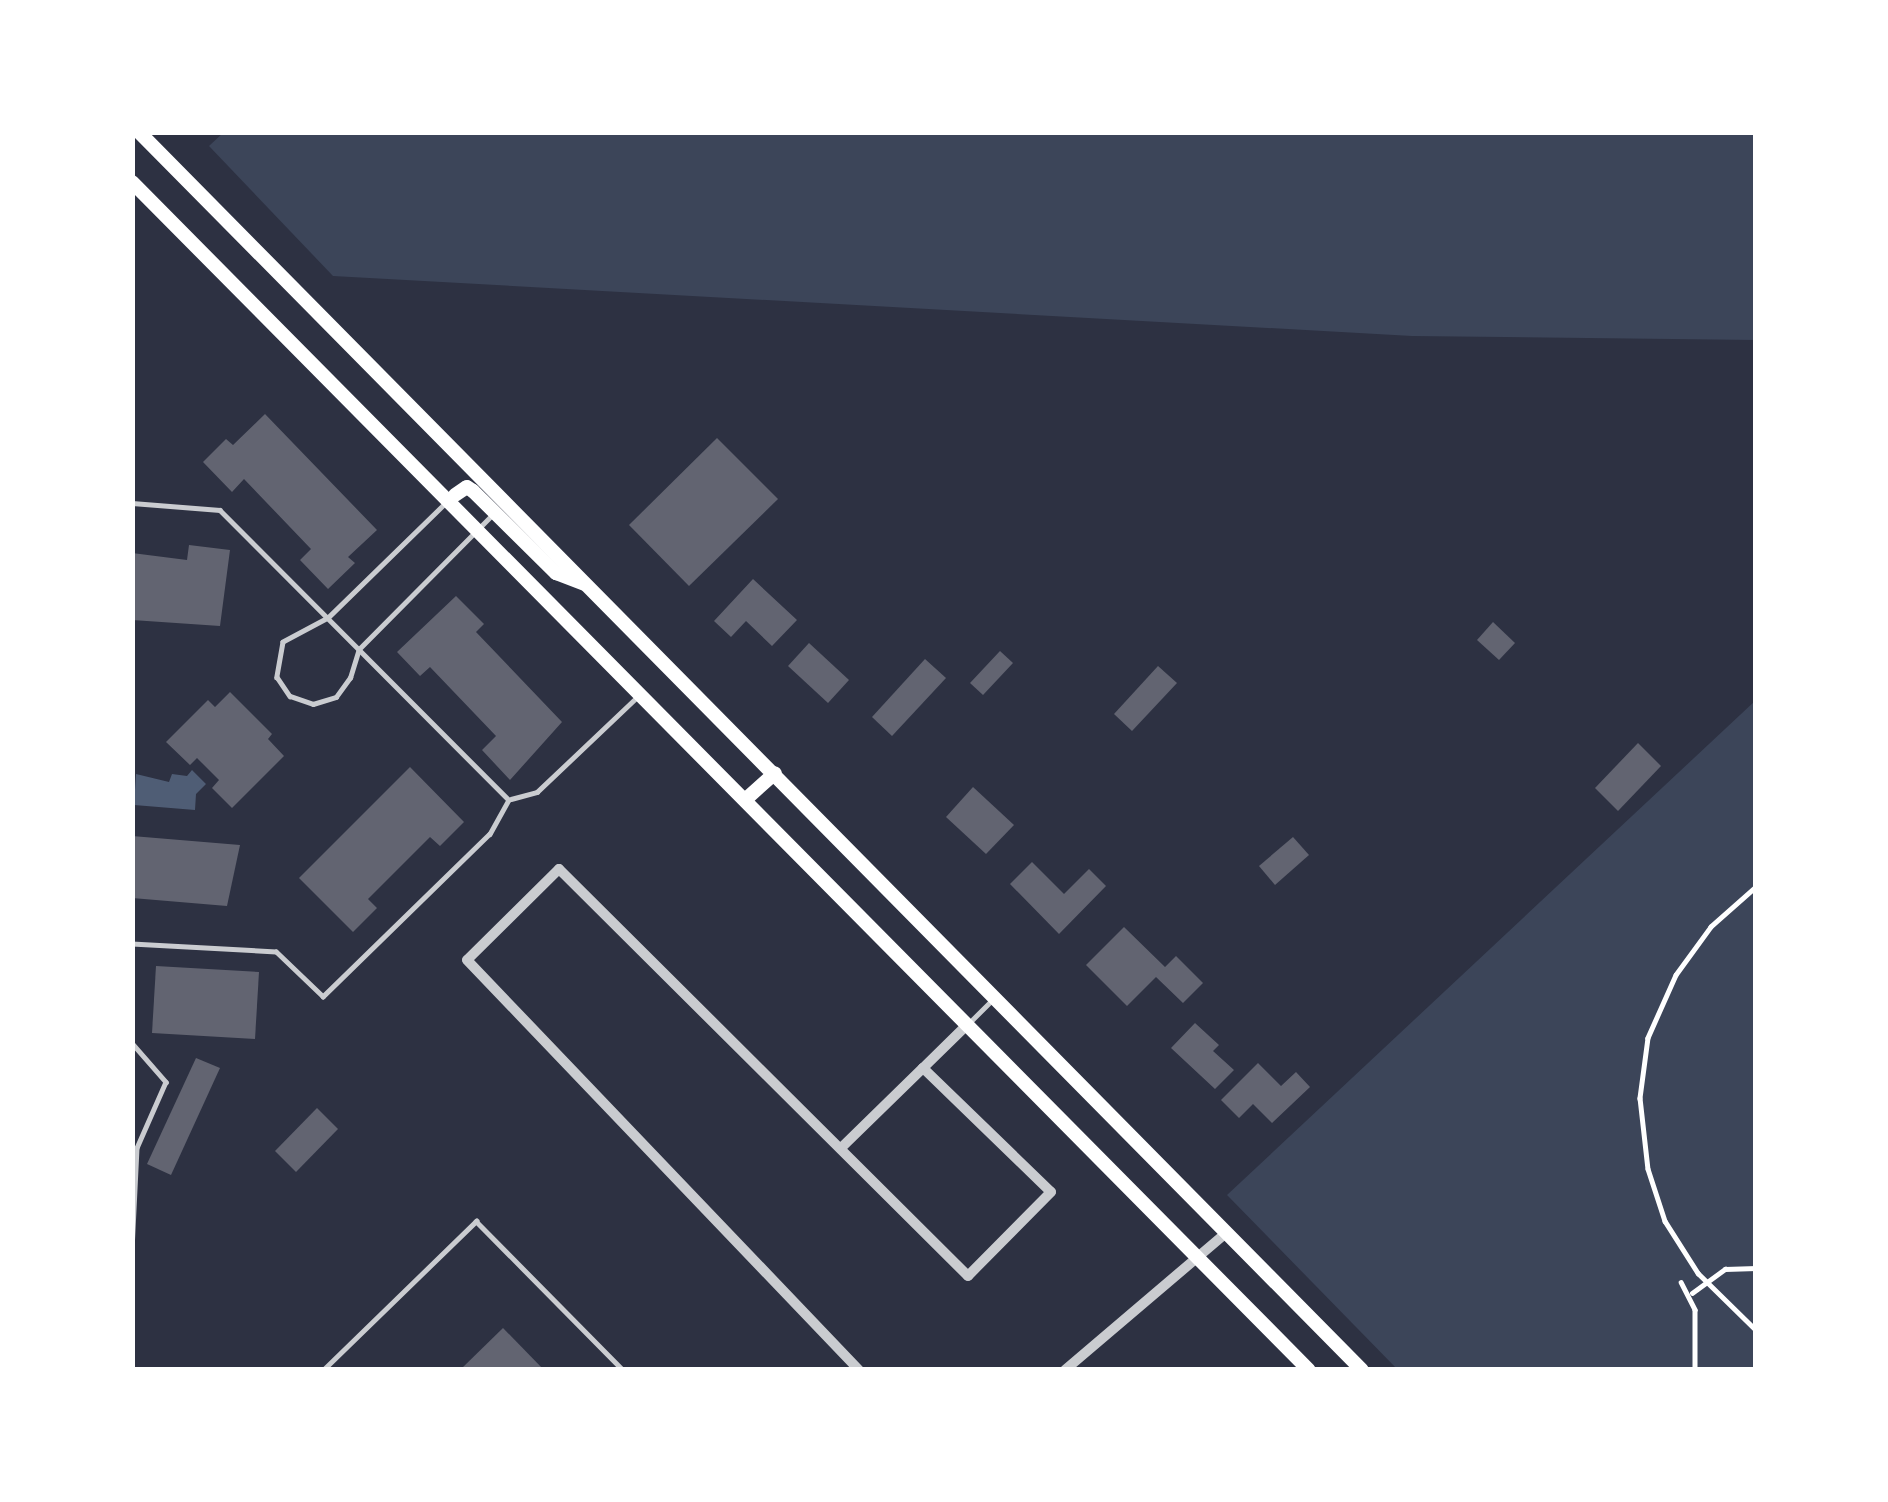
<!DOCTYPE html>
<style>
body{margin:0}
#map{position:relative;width:1888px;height:1502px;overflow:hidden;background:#2d3142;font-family:Barlow,sans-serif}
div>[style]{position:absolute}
.green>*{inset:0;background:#3c4559}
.water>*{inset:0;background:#4f5d75}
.building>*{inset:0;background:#626471}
.path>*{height:4.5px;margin:-2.25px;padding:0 2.25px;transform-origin:2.25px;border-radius:2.25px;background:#fff}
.service>*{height:4.5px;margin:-2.25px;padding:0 2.25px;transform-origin:2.25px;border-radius:2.25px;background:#caccd0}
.minor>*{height:10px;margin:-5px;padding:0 5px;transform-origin:5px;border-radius:5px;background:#caccd0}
.secondary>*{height:14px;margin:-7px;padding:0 7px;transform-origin:7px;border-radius:7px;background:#fff}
span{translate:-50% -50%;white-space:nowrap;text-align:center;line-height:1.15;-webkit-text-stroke:12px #fff;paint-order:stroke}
.frame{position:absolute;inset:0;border:135px solid #fff;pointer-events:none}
</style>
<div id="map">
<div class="green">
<i style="clip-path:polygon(224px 132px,1756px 132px,1756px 340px,1412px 336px,333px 276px,209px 146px)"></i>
<i style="clip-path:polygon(1756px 700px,1756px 1370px,1398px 1370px,1227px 1195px)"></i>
</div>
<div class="water">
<i style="clip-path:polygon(192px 770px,206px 784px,196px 794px,195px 810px,134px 805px,136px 774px,169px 782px,172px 774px,187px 776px)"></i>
</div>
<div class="building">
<i style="clip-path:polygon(265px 414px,377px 530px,348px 557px,355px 563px,328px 589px,300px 560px,311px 549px,244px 479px,232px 492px,203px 462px,226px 439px,233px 445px)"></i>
<i style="clip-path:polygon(717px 438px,778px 499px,689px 586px,629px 525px)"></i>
<i style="clip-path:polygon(189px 545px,230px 550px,220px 626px,132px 620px,132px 553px,187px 560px)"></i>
<i style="clip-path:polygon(753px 579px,797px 620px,772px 646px,746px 621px,731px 637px,714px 621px)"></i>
<i style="clip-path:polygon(456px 596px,484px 624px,476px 632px,562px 722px,510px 780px,482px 750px,496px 736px,430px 667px,420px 676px,397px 652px)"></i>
<i style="clip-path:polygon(1493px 622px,1515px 643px,1499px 660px,1477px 640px)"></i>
<i style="clip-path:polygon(809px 643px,849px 680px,828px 703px,788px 666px)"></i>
<i style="clip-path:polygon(1000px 651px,1013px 663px,983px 695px,970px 683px)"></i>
<i style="clip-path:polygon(925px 659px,946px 678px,892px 736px,872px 717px)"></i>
<i style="clip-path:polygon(1158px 666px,1177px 683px,1132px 731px,1114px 714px)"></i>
<i style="clip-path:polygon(230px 692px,272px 734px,268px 739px,284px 756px,232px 808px,212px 788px,219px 780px,197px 758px,190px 765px,166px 742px,208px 700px,215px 707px)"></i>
<i style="clip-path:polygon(1638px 743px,1661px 766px,1618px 811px,1595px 788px)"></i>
<i style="clip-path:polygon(410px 767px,464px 822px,440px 846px,430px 837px,368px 899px,377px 908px,353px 932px,299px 878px)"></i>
<i style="clip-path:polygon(973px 787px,1014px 825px,986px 854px,946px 817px)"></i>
<i style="clip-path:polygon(132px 836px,240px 845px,227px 906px,132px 898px)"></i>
<i style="clip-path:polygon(1293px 837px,1309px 855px,1275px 885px,1259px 866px)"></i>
<i style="clip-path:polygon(1032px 862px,1064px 894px,1089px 869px,1106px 886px,1059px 934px,1010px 884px)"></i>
<i style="clip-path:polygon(1124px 927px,1165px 967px,1176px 956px,1203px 983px,1183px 1003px,1156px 977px,1127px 1006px,1086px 965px)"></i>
<i style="clip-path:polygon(156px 966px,259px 972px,255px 1039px,152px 1033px)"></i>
<i style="clip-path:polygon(1195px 1023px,1219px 1045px,1213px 1051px,1234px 1070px,1215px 1089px,1171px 1048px)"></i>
<i style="clip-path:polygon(196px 1058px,220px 1068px,171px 1175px,147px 1164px)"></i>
<i style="clip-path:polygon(1258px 1063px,1281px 1086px,1296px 1072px,1310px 1087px,1272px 1123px,1253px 1104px,1239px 1118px,1221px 1100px)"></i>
<i style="clip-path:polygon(317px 1108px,338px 1129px,296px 1172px,275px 1151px)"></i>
<i style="clip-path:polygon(503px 1328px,544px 1370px,460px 1370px)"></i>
</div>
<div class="path">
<i style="left:1756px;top:887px;width:60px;rotate:138.4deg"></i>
<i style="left:1711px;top:927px;width:59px;rotate:126.1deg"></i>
<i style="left:1676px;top:975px;width:69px;rotate:114deg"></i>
<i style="left:1648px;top:1038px;width:61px;rotate:97.6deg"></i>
<i style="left:1640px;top:1098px;width:71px;rotate:83.6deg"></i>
<i style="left:1648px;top:1169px;width:55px;rotate:71.9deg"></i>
<i style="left:1665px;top:1221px;width:62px;rotate:57.6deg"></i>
<i style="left:1698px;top:1273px;width:81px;rotate:44.5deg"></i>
<i style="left:1681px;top:1282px;width:31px;rotate:63deg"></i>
<i style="left:1695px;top:1310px;width:60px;rotate:90deg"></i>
<i style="left:1692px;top:1293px;width:41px;rotate:-36deg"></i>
<i style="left:1725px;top:1269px;width:31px;rotate:-2deg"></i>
</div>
<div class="service">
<i style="left:447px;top:502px;width:166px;rotate:135.7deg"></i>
<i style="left:328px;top:618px;width:51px;rotate:151.9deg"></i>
<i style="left:283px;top:642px;width:36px;rotate:100deg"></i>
<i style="left:277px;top:677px;width:23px;rotate:56deg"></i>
<i style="left:290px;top:696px;width:24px;rotate:19deg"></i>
<i style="left:313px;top:704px;width:24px;rotate:-17deg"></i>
<i style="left:336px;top:697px;width:24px;rotate:-54deg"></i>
<i style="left:350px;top:678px;width:30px;rotate:-73deg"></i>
<i style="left:359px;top:649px;width:190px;rotate:-45.2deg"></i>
<i style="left:132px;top:503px;width:88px;rotate:4.5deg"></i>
<i style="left:220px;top:510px;width:409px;rotate:45.1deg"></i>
<i style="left:509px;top:800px;width:39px;rotate:119deg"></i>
<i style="left:490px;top:834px;width:233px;rotate:135.7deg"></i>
<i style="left:323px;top:997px;width:65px;rotate:-136.2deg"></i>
<i style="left:276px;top:952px;width:144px;rotate:-176.8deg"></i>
<i style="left:511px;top:799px;width:27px;rotate:-15deg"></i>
<i style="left:537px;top:792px;width:137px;rotate:-43.5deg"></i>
<i style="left:968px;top:1024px;width:37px;rotate:-45deg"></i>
<i style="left:132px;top:1043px;width:52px;rotate:48.9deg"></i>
<i style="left:166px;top:1082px;width:72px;rotate:113.7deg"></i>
<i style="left:137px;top:1148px;width:103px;rotate:92.8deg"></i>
<i style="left:323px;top:1370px;width:214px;rotate:-44.2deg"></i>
<i style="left:476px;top:1221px;width:209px;rotate:45.4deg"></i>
</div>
<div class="minor">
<i style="left:923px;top:1068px;width:63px;rotate:-44.4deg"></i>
<i style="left:841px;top:1148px;width:115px;rotate:-44.3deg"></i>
<i style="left:923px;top:1068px;width:178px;rotate:44.1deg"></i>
<i style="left:1051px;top:1192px;width:118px;rotate:134.7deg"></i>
<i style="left:968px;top:1276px;width:577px;rotate:-135.14deg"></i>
<i style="left:559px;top:869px;width:129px;rotate:135.3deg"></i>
<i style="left:467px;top:960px;width:567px;rotate:46.29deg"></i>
<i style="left:1065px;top:1370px;width:213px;rotate:-40.4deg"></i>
</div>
<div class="secondary">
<i style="left:139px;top:132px;width:1740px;rotate:45.35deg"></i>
<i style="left:132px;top:182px;width:1672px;rotate:45.27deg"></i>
<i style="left:455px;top:495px;width:14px;rotate:-34deg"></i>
<i style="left:467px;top:487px;width:7px;rotate:34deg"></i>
<i style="left:473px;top:491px;width:117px;rotate:44.7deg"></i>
<i style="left:556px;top:573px;width:30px;rotate:21deg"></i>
<i style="left:745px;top:800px;width:40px;rotate:-42deg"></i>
</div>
<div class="frame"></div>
</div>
